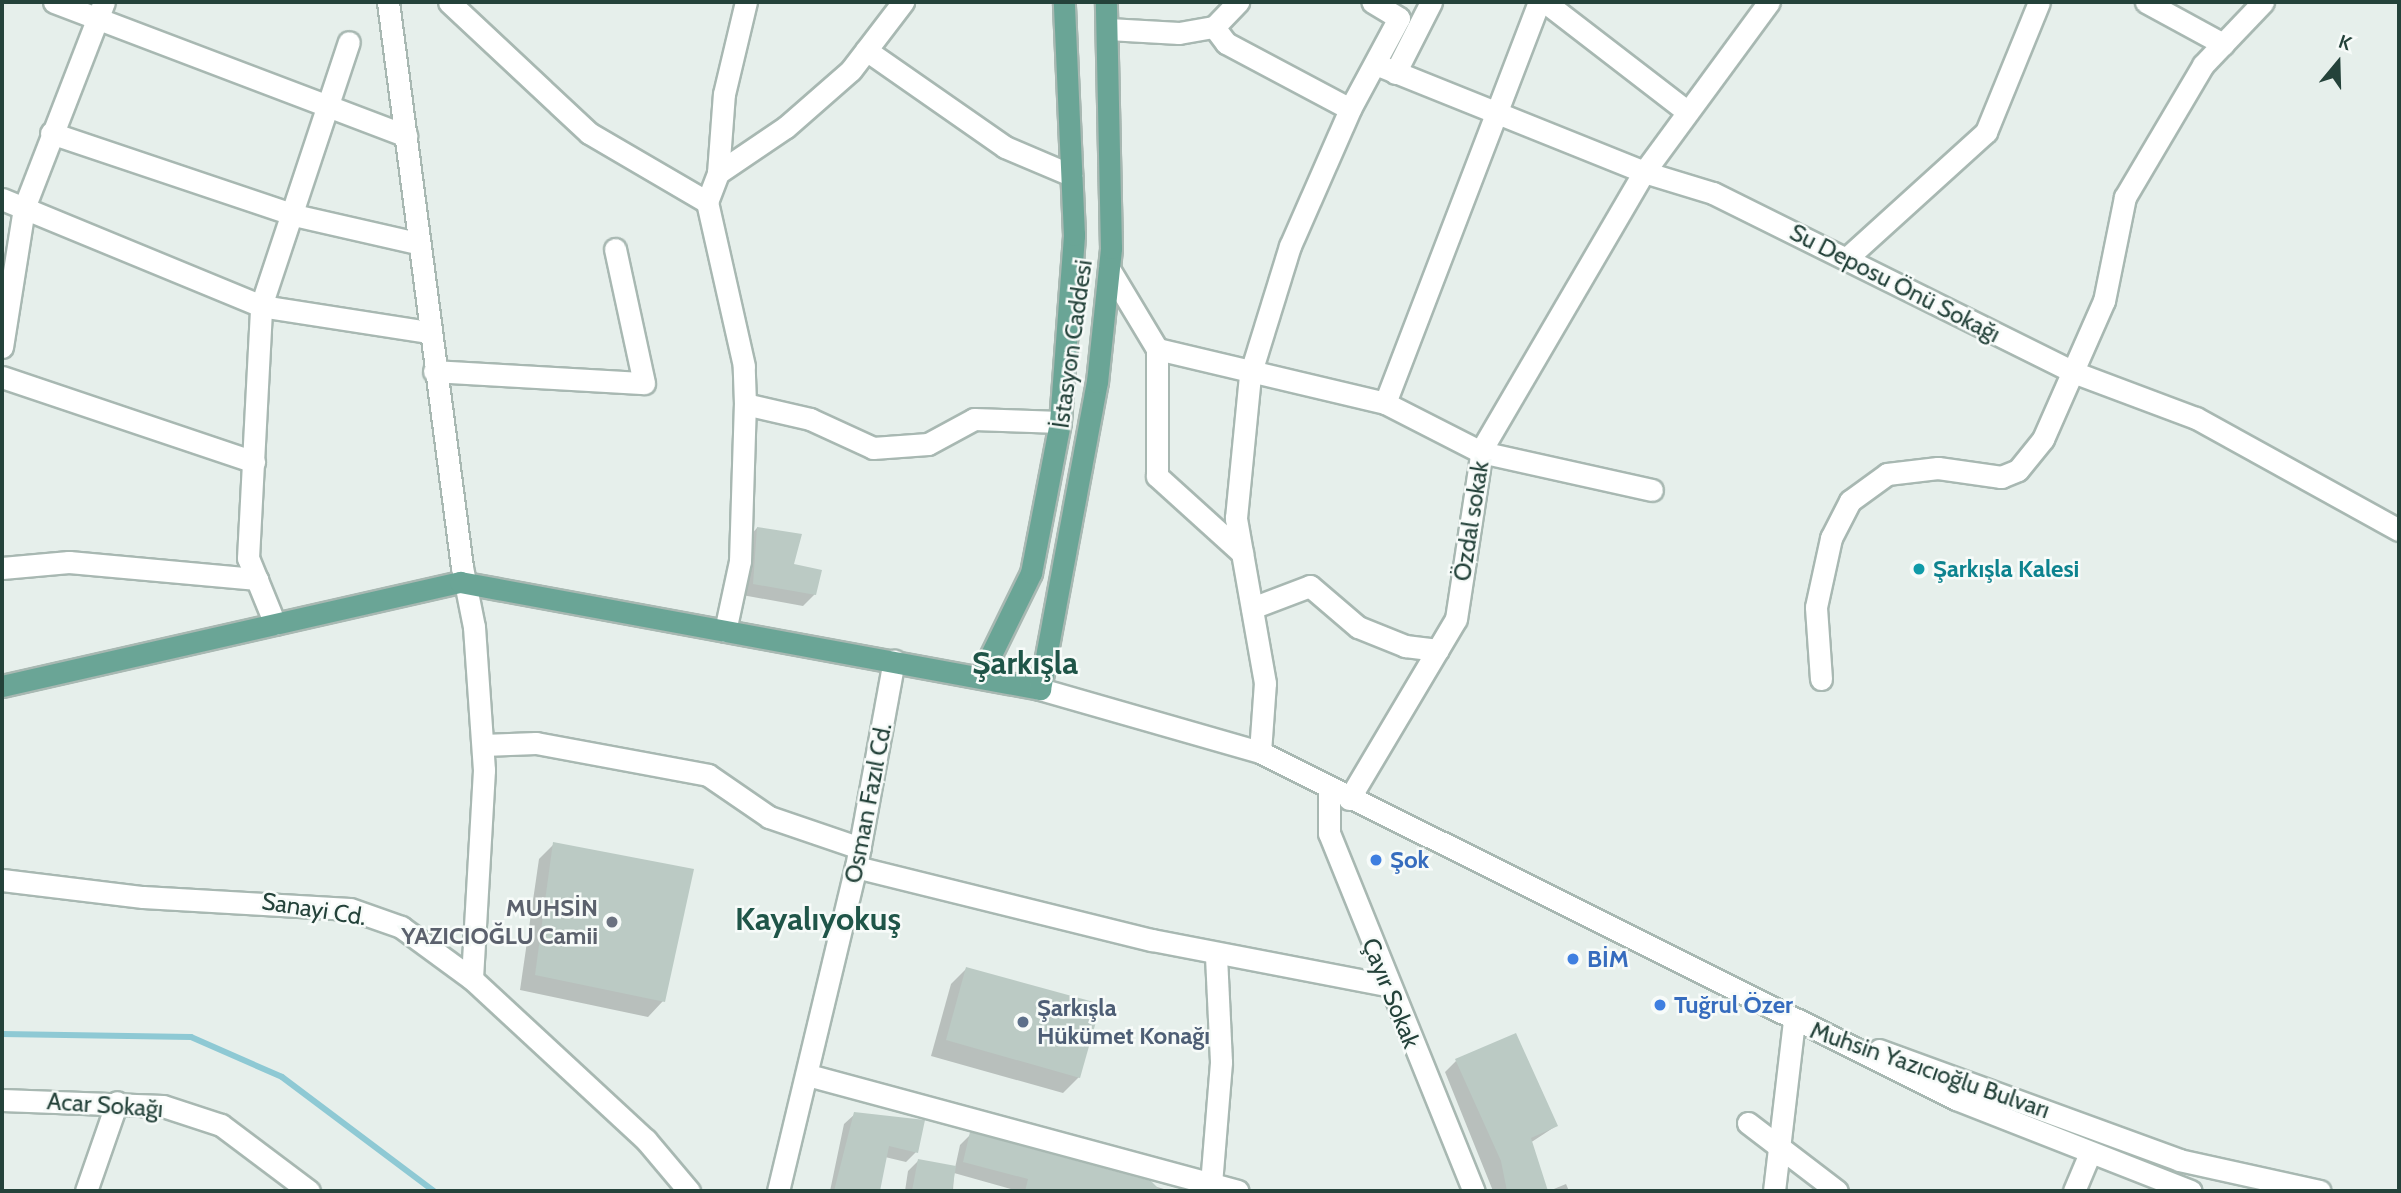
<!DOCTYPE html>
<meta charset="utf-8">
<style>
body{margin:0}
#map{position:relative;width:2401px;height:1193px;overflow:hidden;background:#e6efeb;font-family:Cabin,sans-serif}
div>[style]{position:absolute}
.shadow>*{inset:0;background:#0003}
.stream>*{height:6px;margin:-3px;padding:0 3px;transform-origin:3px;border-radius:3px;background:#8ec9d4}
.building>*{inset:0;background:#bbcac4}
.roads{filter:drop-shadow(2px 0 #a8b8b2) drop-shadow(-2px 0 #a8b8b2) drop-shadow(0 2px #a8b8b2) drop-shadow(0 -2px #a8b8b2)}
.minor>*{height:21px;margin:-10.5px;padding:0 10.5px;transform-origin:10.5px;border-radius:10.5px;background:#fff}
.tertiary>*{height:21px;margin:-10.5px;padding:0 10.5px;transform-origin:10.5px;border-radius:10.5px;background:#fff}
.secondary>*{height:21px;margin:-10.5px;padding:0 10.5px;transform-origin:10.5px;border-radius:10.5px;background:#fff}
.primary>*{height:21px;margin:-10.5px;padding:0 10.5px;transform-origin:10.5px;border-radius:10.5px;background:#6aa596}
.dots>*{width:19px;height:19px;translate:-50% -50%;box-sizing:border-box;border:4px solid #f7fbf9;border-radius:50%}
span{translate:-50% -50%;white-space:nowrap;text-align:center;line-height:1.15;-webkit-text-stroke:5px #f7fbf9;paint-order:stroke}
.street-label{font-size:24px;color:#24423a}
.culture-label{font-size:24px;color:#0d838f;font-weight:700}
.left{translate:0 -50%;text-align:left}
.shop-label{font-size:24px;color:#366cbe;font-weight:700}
.worship-label{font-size:24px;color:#5b616d;font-weight:700}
.right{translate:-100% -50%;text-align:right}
.service-label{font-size:24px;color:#4e5e75;font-weight:700}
.district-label{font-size:32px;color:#1f5548;font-weight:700}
.frame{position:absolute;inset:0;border:4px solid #24423a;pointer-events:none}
.north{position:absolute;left:2303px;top:28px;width:70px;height:70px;-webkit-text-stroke:5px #f7fbf9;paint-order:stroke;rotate:19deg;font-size:19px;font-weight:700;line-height:28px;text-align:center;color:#24423a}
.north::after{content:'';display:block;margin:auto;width:24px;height:32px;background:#24423a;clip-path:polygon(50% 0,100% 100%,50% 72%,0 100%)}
</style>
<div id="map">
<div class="shadow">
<i style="clip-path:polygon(757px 528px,815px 594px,803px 606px,742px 595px,746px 540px)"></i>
<i style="clip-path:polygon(554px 844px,663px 1001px,648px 1017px,520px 990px,539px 859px)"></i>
<i style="clip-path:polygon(966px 969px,1079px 1077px,1063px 1093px,931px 1056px,951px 984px)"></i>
<i style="clip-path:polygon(1456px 1061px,1556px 1126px,1530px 1143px,1546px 1191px,1493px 1191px,1445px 1072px)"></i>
<i style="clip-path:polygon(855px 1114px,916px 1152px,906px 1162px,885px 1157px,878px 1191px,830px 1191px,844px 1124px)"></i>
<i style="clip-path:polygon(971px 1134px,1171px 1191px,1018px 1191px,954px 1173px,953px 1191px,905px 1191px,908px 1171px,918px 1161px,955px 1168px,960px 1145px)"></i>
<i style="clip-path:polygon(1566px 1184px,1569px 1191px,1549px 1191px)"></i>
</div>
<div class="stream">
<i style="left:2px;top:1034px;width:189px;rotate:0.9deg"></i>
<i style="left:191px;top:1037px;width:99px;rotate:23.7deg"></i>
<i style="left:282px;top:1077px;width:190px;rotate:36.9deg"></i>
</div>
<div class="building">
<i style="clip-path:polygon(757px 527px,802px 534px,794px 564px,822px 570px,816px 595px,753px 584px)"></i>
<i style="clip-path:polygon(553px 842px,694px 869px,665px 1002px,535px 975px)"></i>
<i style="clip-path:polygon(966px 967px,1101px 1004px,1080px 1078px,946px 1040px)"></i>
<i style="clip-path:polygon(1516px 1033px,1558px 1126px,1531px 1138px,1548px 1191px,1507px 1191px,1501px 1161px,1455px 1059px)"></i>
<i style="clip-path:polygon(854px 1112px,925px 1120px,918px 1153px,889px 1146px,880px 1191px,834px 1191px)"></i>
<i style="clip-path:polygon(970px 1132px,1151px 1181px,1161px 1191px,1025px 1191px,1028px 1179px,963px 1162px)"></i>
<i style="clip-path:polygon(918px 1159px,956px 1166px,952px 1191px,912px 1191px)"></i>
</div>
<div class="roads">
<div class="minor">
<i style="left:54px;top:2px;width:377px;rotate:20.8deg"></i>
<i style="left:449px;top:2px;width:192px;rotate:43.1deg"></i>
<i style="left:589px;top:133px;width:137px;rotate:30.3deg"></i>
<i style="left:1545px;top:2px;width:180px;rotate:37.6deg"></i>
<i style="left:2146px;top:2px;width:88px;rotate:28.6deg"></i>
<i style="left:1214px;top:27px;width:20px;rotate:53deg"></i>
<i style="left:1226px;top:43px;width:140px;rotate:28deg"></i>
<i style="left:1108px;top:29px;width:71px;rotate:3.2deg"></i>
<i style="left:1179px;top:33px;width:36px;rotate:-10deg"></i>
<i style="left:1214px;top:27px;width:35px;rotate:-46deg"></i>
<i style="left:866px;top:50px;width:169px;rotate:34.9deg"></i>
<i style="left:1005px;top:147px;width:72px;rotate:23deg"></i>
<i style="left:1378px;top:65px;width:287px;rotate:21.9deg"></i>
<i style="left:1644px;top:172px;width:72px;rotate:16.9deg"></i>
<i style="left:1713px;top:193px;width:405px;rotate:26.4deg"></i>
<i style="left:2076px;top:373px;width:128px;rotate:20.6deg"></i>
<i style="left:2196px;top:418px;width:232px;rotate:28.9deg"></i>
<i style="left:1395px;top:73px;width:80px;rotate:-63.1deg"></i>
<i style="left:51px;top:133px;width:256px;rotate:18.6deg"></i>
<i style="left:294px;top:215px;width:126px;rotate:12.8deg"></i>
<i style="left:718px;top:173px;width:82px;rotate:-34.1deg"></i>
<i style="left:786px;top:127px;width:86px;rotate:-41.2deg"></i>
<i style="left:851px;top:70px;width:86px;rotate:-52.6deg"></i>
<i style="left:2px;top:199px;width:280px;rotate:22.4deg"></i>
<i style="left:261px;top:306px;width:170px;rotate:8.8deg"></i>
<i style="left:1847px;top:258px;width:188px;rotate:-42.2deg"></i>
<i style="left:1986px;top:132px;width:140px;rotate:-67.8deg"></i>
<i style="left:1109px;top:269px;width:93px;rotate:59deg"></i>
<i style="left:1157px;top:349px;width:127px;rotate:90deg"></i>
<i style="left:1157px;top:476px;width:115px;rotate:42.2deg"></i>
<i style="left:2px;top:347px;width:141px;rotate:-81deg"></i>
<i style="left:24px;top:208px;width:221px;rotate:-68.8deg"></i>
<i style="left:1157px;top:349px;width:234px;rotate:13.3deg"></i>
<i style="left:1385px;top:403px;width:430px;rotate:-69deg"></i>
<i style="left:434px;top:371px;width:210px;rotate:3.3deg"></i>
<i style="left:644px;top:383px;width:137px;rotate:-102.2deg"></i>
<i style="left:2px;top:377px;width:266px;rotate:18.6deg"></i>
<i style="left:1385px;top:403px;width:108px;rotate:27deg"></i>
<i style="left:1481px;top:452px;width:175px;rotate:12.5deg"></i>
<i style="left:745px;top:404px;width:67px;rotate:13deg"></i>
<i style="left:810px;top:419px;width:69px;rotate:24.7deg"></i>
<i style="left:873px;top:448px;width:55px;rotate:-4.2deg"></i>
<i style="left:928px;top:444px;width:52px;rotate:-28.5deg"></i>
<i style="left:974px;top:419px;width:86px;rotate:2deg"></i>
<i style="left:462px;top:567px;width:61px;rotate:78.7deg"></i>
<i style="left:474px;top:627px;width:143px;rotate:86deg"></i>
<i style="left:484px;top:770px;width:209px;rotate:93.3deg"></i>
<i style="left:2px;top:568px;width:67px;rotate:-5.1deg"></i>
<i style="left:69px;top:562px;width:189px;rotate:5.2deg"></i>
<i style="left:1252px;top:608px;width:62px;rotate:-20.8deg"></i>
<i style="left:1310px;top:586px;width:63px;rotate:40.5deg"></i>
<i style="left:1358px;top:627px;width:51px;rotate:22deg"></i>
<i style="left:1405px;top:646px;width:33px;rotate:7deg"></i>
<i style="left:275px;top:624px;width:71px;rotate:-112.2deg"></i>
<i style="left:248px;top:558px;width:252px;rotate:-87deg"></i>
<i style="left:261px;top:306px;width:278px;rotate:-71.6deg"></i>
<i style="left:725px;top:631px;width:72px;rotate:-77.9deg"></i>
<i style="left:740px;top:561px;width:157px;rotate:-88.2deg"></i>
<i style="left:745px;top:404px;width:38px;rotate:-92deg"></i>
<i style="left:744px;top:366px;width:168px;rotate:-102.7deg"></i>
<i style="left:707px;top:202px;width:31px;rotate:-69deg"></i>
<i style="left:718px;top:173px;width:79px;rotate:-85.7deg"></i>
<i style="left:724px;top:94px;width:95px;rotate:-76.6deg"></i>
<i style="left:1821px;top:679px;width:72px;rotate:-94deg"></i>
<i style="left:1816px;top:607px;width:71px;rotate:-77.7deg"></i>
<i style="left:1831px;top:538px;width:42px;rotate:-62.8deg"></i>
<i style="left:1850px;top:501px;width:46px;rotate:-36.1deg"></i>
<i style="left:1887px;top:474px;width:51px;rotate:-6.7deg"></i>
<i style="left:1938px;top:468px;width:64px;rotate:8.1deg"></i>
<i style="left:2001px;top:477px;width:18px;rotate:-22deg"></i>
<i style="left:2018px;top:470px;width:40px;rotate:-51deg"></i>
<i style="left:2043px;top:439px;width:151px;rotate:-66.2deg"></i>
<i style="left:2104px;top:301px;width:106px;rotate:-78.6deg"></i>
<i style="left:2125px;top:197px;width:153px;rotate:-59.4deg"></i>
<i style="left:2203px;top:65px;width:87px;rotate:-46.4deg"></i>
<i style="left:483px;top:745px;width:53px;rotate:-2.2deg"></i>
<i style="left:536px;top:743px;width:175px;rotate:10.5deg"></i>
<i style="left:708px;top:775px;width:74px;rotate:34.5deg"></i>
<i style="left:769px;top:817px;width:96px;rotate:18.8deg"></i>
<i style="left:1260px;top:752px;width:69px;rotate:-85.9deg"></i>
<i style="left:1265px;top:683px;width:168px;rotate:-100deg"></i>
<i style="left:1236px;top:518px;width:144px;rotate:-84.4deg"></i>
<i style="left:1250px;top:375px;width:135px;rotate:-72.8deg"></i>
<i style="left:1290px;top:246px;width:150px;rotate:-66.3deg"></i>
<i style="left:1350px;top:109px;width:103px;rotate:-61.7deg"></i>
<i style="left:1399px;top:18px;width:31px;rotate:-149deg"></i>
<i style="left:1329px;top:789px;width:44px;rotate:90deg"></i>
<i style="left:1329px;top:833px;width:386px;rotate:68deg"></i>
<i style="left:1349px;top:799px;width:209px;rotate:-59.3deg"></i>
<i style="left:1456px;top:619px;width:172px;rotate:-81.3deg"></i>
<i style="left:1482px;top:449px;width:321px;rotate:-59.7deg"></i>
<i style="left:1644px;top:172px;width:211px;rotate:-53.7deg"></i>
<i style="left:856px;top:867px;width:305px;rotate:13.9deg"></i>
<i style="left:1152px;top:940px;width:237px;rotate:10.9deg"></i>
<i style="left:808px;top:1075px;width:445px;rotate:15.1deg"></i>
<i style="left:2px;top:1100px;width:161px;rotate:2.1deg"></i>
<i style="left:163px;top:1106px;width:61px;rotate:18.1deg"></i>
<i style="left:221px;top:1125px;width:110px;rotate:36.9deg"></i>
<i style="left:1748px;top:1123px;width:112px;rotate:37.4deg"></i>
<i style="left:1211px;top:1184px;width:122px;rotate:-85.3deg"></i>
<i style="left:1221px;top:1062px;width:108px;rotate:-92.7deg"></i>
<i style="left:86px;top:1191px;width:94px;rotate:-70.8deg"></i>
<i style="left:1774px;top:1191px;width:170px;rotate:-83.3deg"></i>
<i style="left:2074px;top:1191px;width:41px;rotate:-67.2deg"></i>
</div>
<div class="tertiary">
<i style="left:388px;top:2px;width:570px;rotate:82.54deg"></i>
<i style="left:2px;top:880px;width:142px;rotate:6.9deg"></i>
<i style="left:143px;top:897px;width:207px;rotate:3.3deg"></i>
<i style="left:350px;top:909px;width:54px;rotate:19.4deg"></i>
<i style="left:401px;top:927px;width:88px;rotate:36.2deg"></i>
<i style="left:472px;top:979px;width:237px;rotate:42.8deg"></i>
<i style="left:646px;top:1140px;width:67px;rotate:49.9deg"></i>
<i style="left:778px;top:1191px;width:333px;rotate:-76.5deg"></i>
<i style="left:856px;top:867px;width:210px;rotate:-79.6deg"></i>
</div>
<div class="secondary">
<i style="left:1040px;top:689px;width:229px;rotate:16deg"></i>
<i style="left:1260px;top:752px;width:778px;rotate:26.5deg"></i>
<i style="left:1956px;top:1099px;width:252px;rotate:21.4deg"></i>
<i style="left:1879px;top:1050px;width:320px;rotate:20.1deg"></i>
<i style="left:2179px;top:1160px;width:144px;rotate:12.4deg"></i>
</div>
<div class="primary">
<i style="left:981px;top:675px;width:114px;rotate:-63.9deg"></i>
<i style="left:1031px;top:573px;width:154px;rotate:-79.1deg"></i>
<i style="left:1060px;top:422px;width:188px;rotate:-85.7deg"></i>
<i style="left:1074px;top:235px;width:233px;rotate:-92.5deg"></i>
<i style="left:2px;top:686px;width:470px;rotate:-12.8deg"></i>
<i style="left:460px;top:582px;width:590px;rotate:10.45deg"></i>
<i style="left:1040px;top:689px;width:312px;rotate:-79.5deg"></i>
<i style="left:1097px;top:382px;width:135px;rotate:-84deg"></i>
<i style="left:1111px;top:248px;width:246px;rotate:-91.2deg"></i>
</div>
</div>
<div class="dots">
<i style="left:1919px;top:569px;background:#0f9aa8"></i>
<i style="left:1376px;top:860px;background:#3f7fe0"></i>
<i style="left:612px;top:922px;background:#6b7280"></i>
<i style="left:1573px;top:959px;background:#3f7fe0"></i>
<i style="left:1660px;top:1005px;background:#3f7fe0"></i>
<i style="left:1023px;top:1022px;background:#5c6f8a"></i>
</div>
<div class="street-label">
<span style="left:1895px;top:283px;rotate:27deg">Su Deposu Önü Sokağı</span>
<span style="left:1072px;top:344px;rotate:-82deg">İstasyon Caddesi</span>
<span style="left:1471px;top:521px;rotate:-81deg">Özdal sokak</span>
<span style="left:868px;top:803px;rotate:-79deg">Osman Fazıl Cd.</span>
<span style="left:314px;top:909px;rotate:9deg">Sanayi Cd.</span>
<span style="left:1391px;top:993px;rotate:68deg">Çayır Sokak</span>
<span style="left:1930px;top:1070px;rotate:19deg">Muhsin Yazıcıoğlu Bulvarı</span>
<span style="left:105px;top:1105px;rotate:4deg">Acar Sokağı</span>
</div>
<div class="culture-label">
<span class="left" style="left:1933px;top:569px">Şarkışla Kalesi</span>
</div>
<div class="shop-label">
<span class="left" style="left:1390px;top:860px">Şok</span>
<span class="left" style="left:1587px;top:959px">BİM</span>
<span class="left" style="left:1674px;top:1005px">Tuğrul Özer</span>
</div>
<div class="worship-label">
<span class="right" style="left:598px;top:922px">MUHSİN<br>YAZICIOĞLU Camii</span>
</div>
<div class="service-label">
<span class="left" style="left:1037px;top:1022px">Şarkışla<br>Hükümet Konağı</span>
</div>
<div class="district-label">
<span style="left:1025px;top:663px">Şarkışla</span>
<span style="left:818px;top:919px">Kayalıyokuş</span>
</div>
<div class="frame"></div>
<div class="north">K</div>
</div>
